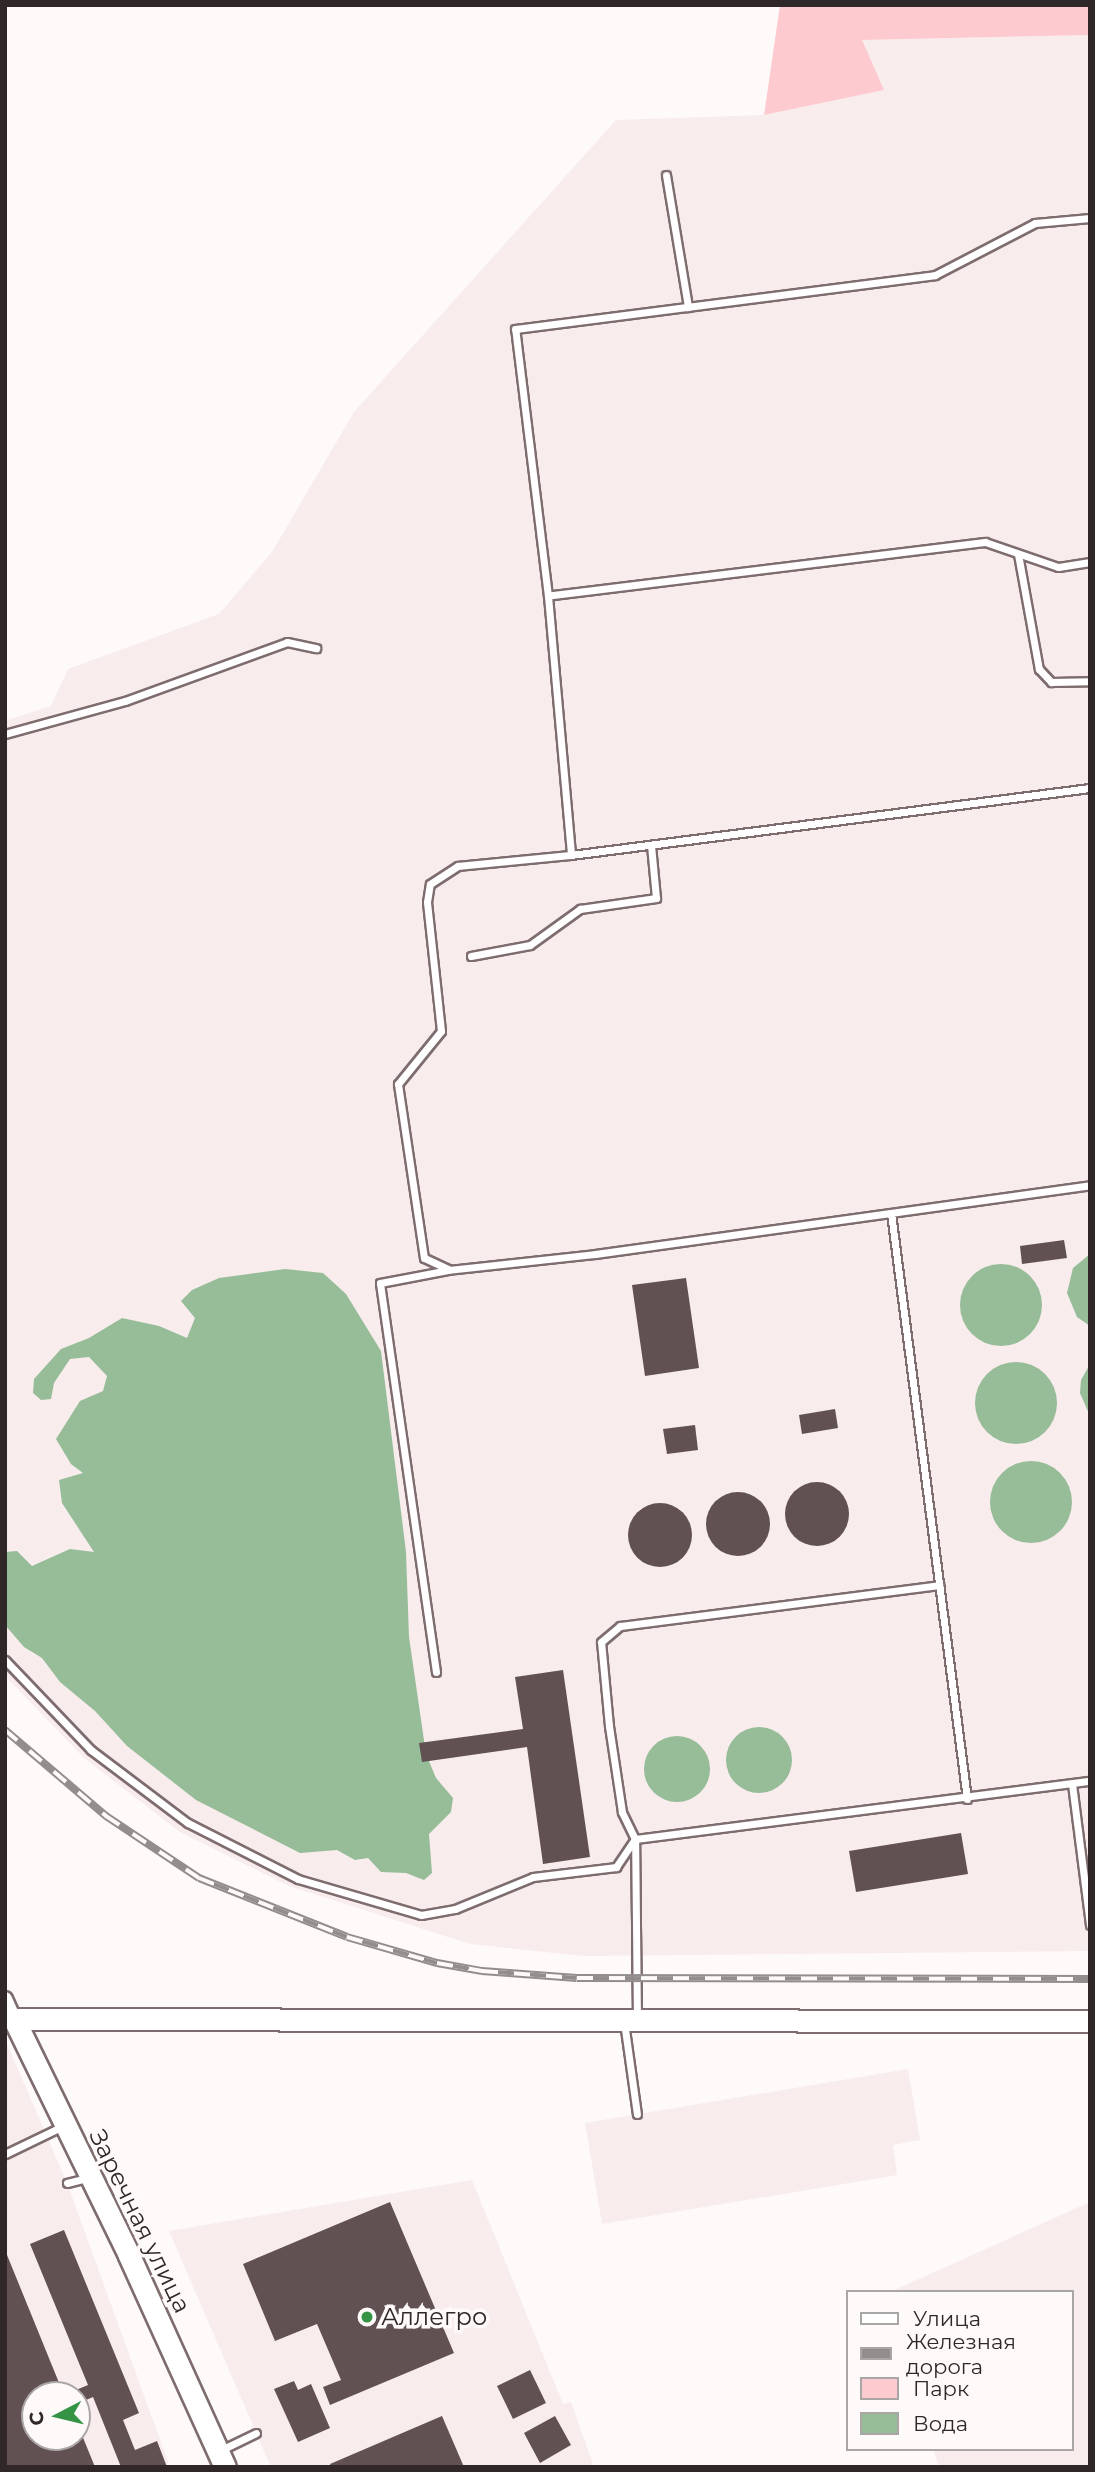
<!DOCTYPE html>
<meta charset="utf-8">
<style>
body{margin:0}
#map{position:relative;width:1095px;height:2472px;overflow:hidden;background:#fefafa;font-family:Montserrat,sans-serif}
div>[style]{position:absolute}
.built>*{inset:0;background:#f8eced}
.green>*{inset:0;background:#fdcacf}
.water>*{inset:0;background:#96bc98}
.round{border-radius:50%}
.building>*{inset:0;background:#625153}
.roads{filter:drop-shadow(2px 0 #7e6c6e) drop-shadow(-2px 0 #7e6c6e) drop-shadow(0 2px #7e6c6e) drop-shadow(0 -2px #7e6c6e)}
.lane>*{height:7px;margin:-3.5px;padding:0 3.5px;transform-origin:3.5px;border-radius:3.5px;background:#fff}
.street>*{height:14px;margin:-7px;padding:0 7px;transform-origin:7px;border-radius:7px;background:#fff}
.secondary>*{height:21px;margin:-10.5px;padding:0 10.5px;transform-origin:10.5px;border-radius:10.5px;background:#fff}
.rail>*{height:8px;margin-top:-4px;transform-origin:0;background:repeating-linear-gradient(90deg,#fefafa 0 16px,#938d8e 0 32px);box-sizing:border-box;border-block:2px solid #938d8e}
.dots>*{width:19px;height:19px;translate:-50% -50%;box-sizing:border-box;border:4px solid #fefafa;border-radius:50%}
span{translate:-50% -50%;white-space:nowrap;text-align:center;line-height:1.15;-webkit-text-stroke:7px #fefafa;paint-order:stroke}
.street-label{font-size:24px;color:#2f2728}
.poi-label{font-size:24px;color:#2f2728}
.left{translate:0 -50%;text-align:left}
.frame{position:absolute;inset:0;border:7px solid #2f2728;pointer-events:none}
.legend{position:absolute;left:846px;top:2290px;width:228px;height:161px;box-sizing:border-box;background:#fefafa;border:2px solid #aba6a6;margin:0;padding:9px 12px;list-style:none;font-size:21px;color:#2f2728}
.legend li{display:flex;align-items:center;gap:14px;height:35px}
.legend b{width:35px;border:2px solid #aba6a6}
.north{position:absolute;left:21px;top:2381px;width:70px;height:70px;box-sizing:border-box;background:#fefafa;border:2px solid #aba6a6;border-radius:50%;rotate:263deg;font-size:19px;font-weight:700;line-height:28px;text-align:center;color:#2f2728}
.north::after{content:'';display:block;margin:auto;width:24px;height:32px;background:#359345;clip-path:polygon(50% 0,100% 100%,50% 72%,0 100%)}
</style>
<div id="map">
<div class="built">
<i style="clip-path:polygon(1090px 35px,1090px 1951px,583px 1956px,470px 1944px,289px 1886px,180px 1832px,84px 1758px,5px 1676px,5px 721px,51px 706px,68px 669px,219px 614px,272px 552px,354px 412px,616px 120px,764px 115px,884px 90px,861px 40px)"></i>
<i style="clip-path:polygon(evenodd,5px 2039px,67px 2183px,170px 2467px,5px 2467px,5px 2039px,35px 2395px,77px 2395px,77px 2437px,35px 2437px,35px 2395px)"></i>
<i style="clip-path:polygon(908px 2069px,920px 2140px,893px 2145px,897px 2175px,602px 2224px,585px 2123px)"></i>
<i style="clip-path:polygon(472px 2180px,563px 2404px,571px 2402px,594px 2467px,271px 2467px,169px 2231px)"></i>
<i style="clip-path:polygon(1090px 2202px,1090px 2467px,939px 2467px,933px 2449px,1072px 2449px,1072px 2292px,890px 2292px)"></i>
</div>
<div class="green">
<i style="clip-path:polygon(780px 5px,1090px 5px,1090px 35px,862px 40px,884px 90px,764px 115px)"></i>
</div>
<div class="water">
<i style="clip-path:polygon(1090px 1254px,1090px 1326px,1077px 1317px,1067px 1293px,1073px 1268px)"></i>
<i class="round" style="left:960px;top:1264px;width:82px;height:82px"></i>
<i style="clip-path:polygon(285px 1269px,323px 1273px,346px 1294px,381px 1351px,406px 1552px,409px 1637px,426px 1754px,436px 1778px,453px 1798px,451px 1812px,429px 1834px,432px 1873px,424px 1880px,406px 1873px,381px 1872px,368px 1858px,355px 1860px,337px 1850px,300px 1853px,196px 1800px,127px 1746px,95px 1711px,60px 1682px,42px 1658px,24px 1647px,5px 1625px,5px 1552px,17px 1551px,32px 1566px,70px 1549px,94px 1552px,62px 1503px,59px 1480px,83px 1473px,71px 1464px,56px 1439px,80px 1401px,103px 1391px,107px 1376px,89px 1357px,70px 1359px,54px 1383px,51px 1399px,41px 1400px,33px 1393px,34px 1379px,61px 1349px,89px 1338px,122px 1318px,159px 1326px,187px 1338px,195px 1318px,181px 1301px,192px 1290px,219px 1278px)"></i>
<i class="round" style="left:975px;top:1362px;width:82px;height:82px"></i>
<i style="clip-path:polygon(1090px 1364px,1090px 1416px,1080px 1393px,1081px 1380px)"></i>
<i class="round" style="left:990px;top:1461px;width:82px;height:82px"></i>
<i class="round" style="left:726px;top:1727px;width:66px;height:66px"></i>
<i class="round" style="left:644px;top:1736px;width:66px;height:66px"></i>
</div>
<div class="building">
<i style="clip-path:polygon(1064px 1240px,1067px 1258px,1022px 1264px,1020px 1246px)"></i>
<i style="clip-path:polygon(686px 1278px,699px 1368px,645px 1376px,632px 1285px)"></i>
<i style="clip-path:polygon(835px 1409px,838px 1428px,802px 1434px,799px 1415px)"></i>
<i style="clip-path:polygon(695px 1425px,698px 1450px,667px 1454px,663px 1429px)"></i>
<i class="round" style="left:785px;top:1482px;width:64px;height:64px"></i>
<i class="round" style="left:706px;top:1492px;width:64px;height:64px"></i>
<i class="round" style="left:628px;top:1503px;width:64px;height:64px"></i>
<i style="clip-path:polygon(563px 1670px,590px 1857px,543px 1864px,527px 1747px,422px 1762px,419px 1743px,523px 1729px,515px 1677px)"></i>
<i style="clip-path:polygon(961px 1833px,968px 1874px,856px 1892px,849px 1851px)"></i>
<i style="clip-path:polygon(390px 2202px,454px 2353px,330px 2405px,323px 2387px,341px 2380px,317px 2324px,275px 2341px,243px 2264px)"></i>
<i style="clip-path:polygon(64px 2230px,139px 2413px,123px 2420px,135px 2450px,157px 2441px,167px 2467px,121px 2467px,93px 2397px,77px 2404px,77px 2395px,64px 2395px,88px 2385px,30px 2244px)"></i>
<i style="clip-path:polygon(5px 2250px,64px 2395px,35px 2395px,35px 2437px,77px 2437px,77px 2423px,95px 2467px,5px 2467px)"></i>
<i style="clip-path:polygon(530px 2370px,546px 2403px,513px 2419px,497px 2386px)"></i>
<i style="clip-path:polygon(294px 2381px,298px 2390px,311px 2384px,330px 2428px,298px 2442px,274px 2389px)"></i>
<i style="clip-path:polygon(442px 2416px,464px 2467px,331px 2467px,330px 2464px)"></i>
<i style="clip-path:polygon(555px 2416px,571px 2445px,540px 2463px,524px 2433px)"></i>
</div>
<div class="roads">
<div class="lane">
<i style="left:666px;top:175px;width:134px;rotate:80.5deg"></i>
<i style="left:1018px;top:554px;width:117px;rotate:79.7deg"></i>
<i style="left:1039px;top:669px;width:18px;rotate:47deg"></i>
<i style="left:1051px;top:682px;width:39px;rotate:-1deg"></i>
<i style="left:1090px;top:562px;width:32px;rotate:171deg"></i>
<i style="left:1058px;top:567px;width:77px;rotate:-161.1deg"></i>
<i style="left:985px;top:542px;width:440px;rotate:173deg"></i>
<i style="left:548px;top:596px;width:260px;rotate:84.9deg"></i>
<i style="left:571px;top:855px;width:523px;rotate:-7.36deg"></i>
<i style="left:548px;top:596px;width:269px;rotate:-97deg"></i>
<i style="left:515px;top:329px;width:423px;rotate:-7.3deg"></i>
<i style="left:935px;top:275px;width:113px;rotate:-27.5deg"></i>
<i style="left:1035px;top:223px;width:55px;rotate:-5.2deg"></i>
<i style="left:5px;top:734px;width:124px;rotate:-15.4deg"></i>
<i style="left:125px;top:701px;width:172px;rotate:-20deg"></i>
<i style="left:287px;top:642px;width:30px;rotate:12deg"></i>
<i style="left:471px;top:956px;width:60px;rotate:-10.6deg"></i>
<i style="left:530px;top:945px;width:62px;rotate:-35.8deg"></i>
<i style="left:580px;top:909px;width:77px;rotate:-8.2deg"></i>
<i style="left:656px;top:898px;width:53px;rotate:-95.4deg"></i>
<i style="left:891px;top:1213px;width:591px;rotate:82.61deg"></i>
<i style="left:448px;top:1269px;width:26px;rotate:-155deg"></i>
<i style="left:424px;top:1258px;width:176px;rotate:-98.5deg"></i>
<i style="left:398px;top:1084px;width:68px;rotate:-50.9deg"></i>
<i style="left:441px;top:1031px;width:130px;rotate:-96.2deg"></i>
<i style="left:427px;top:902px;width:18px;rotate:-81deg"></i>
<i style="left:430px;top:884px;width:33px;rotate:-33deg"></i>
<i style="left:458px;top:866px;width:114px;rotate:-5.6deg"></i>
<i style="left:5px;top:1660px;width:124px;rotate:46.3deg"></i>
<i style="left:91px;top:1750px;width:121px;rotate:37deg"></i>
<i style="left:188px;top:1823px;width:123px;rotate:27deg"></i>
<i style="left:298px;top:1879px;width:128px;rotate:16.3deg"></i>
<i style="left:421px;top:1915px;width:35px;rotate:-10deg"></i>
<i style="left:455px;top:1909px;width:84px;rotate:-22.3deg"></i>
<i style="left:533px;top:1877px;width:84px;rotate:-6.9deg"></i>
<i style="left:616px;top:1867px;width:34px;rotate:-56deg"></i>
<i style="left:635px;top:1839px;width:459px;rotate:-7.3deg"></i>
<i style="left:436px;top:1672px;width:393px;rotate:-98.2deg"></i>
<i style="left:380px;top:1283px;width:69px;rotate:-10.8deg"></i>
<i style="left:448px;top:1270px;width:148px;rotate:-6.2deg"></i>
<i style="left:595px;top:1254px;width:500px;rotate:-7.9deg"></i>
<i style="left:1072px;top:1784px;width:142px;rotate:82.7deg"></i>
<i style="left:637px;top:2019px;width:180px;rotate:-90.6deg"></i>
<i style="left:635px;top:1839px;width:30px;rotate:-116deg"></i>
<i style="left:622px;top:1812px;width:87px;rotate:-98.6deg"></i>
<i style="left:609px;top:1726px;width:84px;rotate:-95.4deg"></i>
<i style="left:601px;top:1642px;width:25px;rotate:-40deg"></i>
<i style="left:620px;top:1626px;width:322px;rotate:-7.3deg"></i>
<i style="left:624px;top:2022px;width:93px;rotate:82deg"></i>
<i style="left:5px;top:2154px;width:67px;rotate:-25.8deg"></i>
<i style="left:67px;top:2183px;width:21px;rotate:-14deg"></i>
<i style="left:219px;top:2451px;width:41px;rotate:-25.9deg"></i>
</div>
<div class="street">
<i style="left:5px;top:1999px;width:22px;rotate:66deg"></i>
</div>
<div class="secondary">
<i style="left:225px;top:2467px;width:233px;rotate:-114.4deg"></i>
<i style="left:129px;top:2255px;width:263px;rotate:-116deg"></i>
<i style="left:14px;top:2019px;width:1076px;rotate:0.11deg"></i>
</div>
</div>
<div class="rail">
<i style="left:5px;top:1730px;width:133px;rotate:40.4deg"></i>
<i style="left:106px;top:1816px;width:112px;rotate:33.7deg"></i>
<i style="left:199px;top:1878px;width:159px;rotate:21.7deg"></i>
<i style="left:347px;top:1937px;width:94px;rotate:16.1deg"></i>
<i style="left:437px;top:1963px;width:46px;rotate:10.1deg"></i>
<i style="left:482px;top:1971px;width:95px;rotate:4.2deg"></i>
<i style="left:577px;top:1978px;width:513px;rotate:0.11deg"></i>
</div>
<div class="dots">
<i style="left:367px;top:2317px;background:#359345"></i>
</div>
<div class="street-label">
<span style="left:140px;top:2221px;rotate:64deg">Заречная улица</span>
</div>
<div class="poi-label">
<span class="left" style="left:381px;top:2317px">Аллегро</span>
</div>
<div class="frame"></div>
<ul class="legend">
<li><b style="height:9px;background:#fff"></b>Улица</li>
<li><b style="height:9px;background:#938d8e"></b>Железная дорога</li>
<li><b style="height:19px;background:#fdcacf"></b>Парк</li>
<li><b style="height:19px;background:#96bc98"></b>Вода</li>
</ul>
<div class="north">С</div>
</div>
